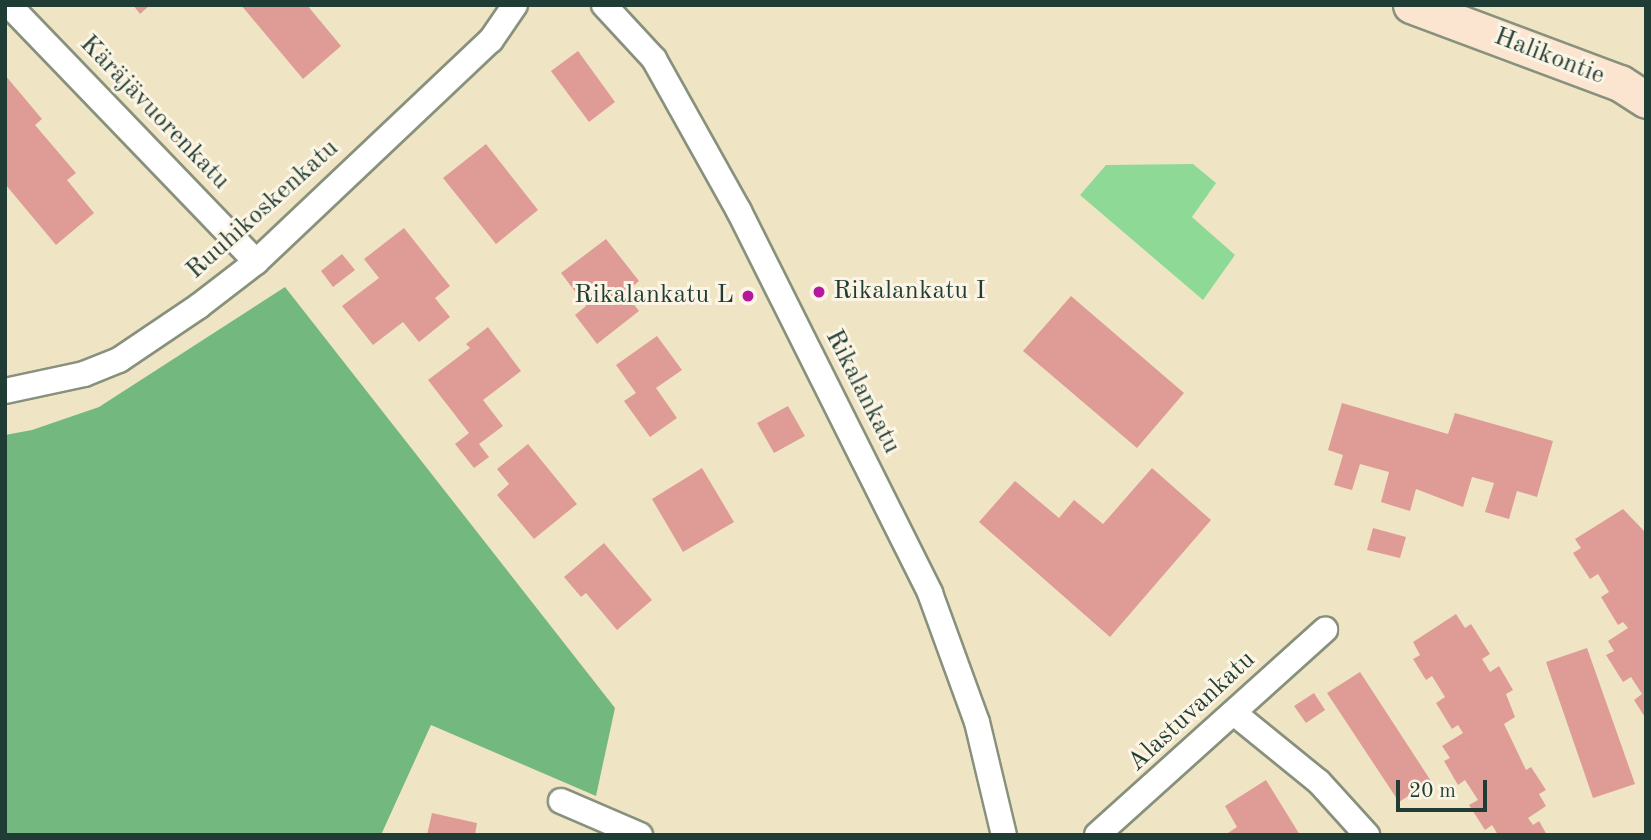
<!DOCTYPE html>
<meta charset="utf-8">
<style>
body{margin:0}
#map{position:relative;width:1651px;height:840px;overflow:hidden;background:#efe5c5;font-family:"Old Standard TT",serif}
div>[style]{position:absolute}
.green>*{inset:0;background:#8fd996}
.forest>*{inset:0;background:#73b97f}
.building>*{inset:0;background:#df9c96}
.roads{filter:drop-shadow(2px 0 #87917c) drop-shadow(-2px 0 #87917c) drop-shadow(0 2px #87917c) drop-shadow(0 -2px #87917c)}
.minor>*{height:24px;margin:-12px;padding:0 12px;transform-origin:12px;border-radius:12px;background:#fff}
.secondary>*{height:35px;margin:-17.5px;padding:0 17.5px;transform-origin:17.5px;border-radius:17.5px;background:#fce5d0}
.dots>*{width:19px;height:19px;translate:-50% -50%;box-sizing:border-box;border:4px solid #fcf5e5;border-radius:50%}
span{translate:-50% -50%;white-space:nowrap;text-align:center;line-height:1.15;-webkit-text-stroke:6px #fcf5e5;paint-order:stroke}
.street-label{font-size:26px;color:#1f3d34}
.poi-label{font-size:26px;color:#1f3d34}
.left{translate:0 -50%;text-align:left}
.right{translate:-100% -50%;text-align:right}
.frame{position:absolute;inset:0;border:7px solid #1f3d34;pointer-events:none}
.scale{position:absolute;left:1396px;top:780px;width:91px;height:32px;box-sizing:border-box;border:4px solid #1f3d34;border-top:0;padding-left:9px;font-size:21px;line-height:24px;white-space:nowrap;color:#1f3d34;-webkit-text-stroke:5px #fcf5e5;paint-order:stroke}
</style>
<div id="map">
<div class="green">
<i style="clip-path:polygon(1193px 164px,1216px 183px,1192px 217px,1235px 255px,1203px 300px,1080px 195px,1106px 165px)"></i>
</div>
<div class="forest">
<i style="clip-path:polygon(285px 287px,615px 708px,596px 796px,431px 725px,381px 835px,5px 835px,5px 435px,32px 430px,99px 407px)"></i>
</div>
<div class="building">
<i style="clip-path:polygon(133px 5px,150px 5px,140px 14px)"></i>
<i style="clip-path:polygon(241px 5px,307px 5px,341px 46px,303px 79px)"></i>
<i style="clip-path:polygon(578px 51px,615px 102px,589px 122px,551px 71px)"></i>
<i style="clip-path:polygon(5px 75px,42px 119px,35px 125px,76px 173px,67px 180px,94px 213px,56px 245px,5px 184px)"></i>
<i style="clip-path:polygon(486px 144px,538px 210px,496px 244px,443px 178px)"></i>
<i style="clip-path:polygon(404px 228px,450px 286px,435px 298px,450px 317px,419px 342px,403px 322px,373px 345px,342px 306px,379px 278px,364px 259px)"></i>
<i style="clip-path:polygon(606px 239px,639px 281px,625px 293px,639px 311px,597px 344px,575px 315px,586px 306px,561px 273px)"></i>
<i style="clip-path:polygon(342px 254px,355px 270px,333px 287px,321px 271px)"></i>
<i style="clip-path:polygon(1071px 296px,1184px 393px,1137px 448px,1023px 351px)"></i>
<i style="clip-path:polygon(488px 327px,521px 371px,483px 400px,503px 426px,479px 444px,489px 457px,474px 468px,455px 444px,469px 433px,428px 380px,470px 348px,466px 344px)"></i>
<i style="clip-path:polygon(657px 336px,682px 370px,656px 388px,677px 418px,650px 437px,624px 401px,636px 393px,616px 365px)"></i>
<i style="clip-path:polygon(1342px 403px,1448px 434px,1455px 413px,1553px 441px,1537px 497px,1517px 491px,1509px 519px,1485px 512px,1494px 483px,1472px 477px,1463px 507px,1416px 489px,1410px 511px,1381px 502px,1389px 472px,1360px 464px,1352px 490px,1334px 485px,1343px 455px,1328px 450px)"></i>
<i style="clip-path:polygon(788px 406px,805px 436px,774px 453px,757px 423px)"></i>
<i style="clip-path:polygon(528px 444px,577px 504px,534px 539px,497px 495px,509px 484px,497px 469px)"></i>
<i style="clip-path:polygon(702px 468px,734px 522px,683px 552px,652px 499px)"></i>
<i style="clip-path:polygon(1152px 468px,1211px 520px,1110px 637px,979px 522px,1015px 481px,1059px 518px,1074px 500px,1103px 524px)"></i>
<i style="clip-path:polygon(1623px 509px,1646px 533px,1646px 719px,1634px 700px,1642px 694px,1631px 677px,1623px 682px,1606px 655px,1614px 651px,1608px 641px,1628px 628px,1623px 622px,1618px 625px,1601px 597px,1609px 592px,1598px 574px,1590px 579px,1573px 553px,1581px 548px,1575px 539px)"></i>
<i style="clip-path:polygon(1373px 528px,1406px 537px,1400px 558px,1367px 550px)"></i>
<i style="clip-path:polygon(604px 543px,652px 600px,617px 630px,586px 593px,581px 597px,564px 577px)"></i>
<i style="clip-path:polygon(1456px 614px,1465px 628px,1471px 624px,1490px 654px,1482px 659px,1490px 672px,1499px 666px,1513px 690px,1506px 694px,1515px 717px,1504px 724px,1526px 770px,1531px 767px,1546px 790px,1539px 794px,1546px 806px,1528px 818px,1533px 825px,1539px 821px,1547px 835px,1498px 835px,1492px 825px,1485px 830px,1469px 805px,1478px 800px,1465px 780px,1458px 785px,1444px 761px,1450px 758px,1442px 746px,1463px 733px,1458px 725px,1452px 729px,1436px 703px,1445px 697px,1432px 676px,1426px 680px,1413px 659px,1420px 655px,1413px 642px)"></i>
<i style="clip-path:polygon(1587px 648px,1635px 784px,1593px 798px,1546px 662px)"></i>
<i style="clip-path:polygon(1360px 672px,1431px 781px,1399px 802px,1327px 693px)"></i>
<i style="clip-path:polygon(1314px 693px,1325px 710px,1306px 723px,1294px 706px)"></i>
<i style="clip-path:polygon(1266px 780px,1300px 835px,1225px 835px,1237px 827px,1225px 806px)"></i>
<i style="clip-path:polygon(432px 813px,477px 823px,475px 835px,427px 835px)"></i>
</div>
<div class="roads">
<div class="minor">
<i style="left:9px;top:5px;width:356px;rotate:46.1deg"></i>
<i style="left:604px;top:5px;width:74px;rotate:47.2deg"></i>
<i style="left:654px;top:59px;width:174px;rotate:60.8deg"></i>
<i style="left:739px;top:211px;width:427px;rotate:63.4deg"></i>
<i style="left:930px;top:593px;width:137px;rotate:70deg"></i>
<i style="left:977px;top:722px;width:116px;rotate:76.6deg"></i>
<i style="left:5px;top:391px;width:81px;rotate:-12.1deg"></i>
<i style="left:84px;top:374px;width:38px;rotate:-22deg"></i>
<i style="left:119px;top:360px;width:97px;rotate:-34deg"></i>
<i style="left:199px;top:306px;width:72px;rotate:-37.7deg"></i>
<i style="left:256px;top:262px;width:323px;rotate:-43.4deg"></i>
<i style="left:491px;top:40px;width:42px;rotate:-55.6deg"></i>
<i style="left:1234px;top:713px;width:109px;rotate:39.1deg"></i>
<i style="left:1319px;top:782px;width:72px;rotate:47.8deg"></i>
<i style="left:561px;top:801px;width:86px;rotate:23.3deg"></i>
<i style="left:1097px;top:835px;width:307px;rotate:-42deg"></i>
</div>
<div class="secondary">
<i style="left:1411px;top:5px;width:223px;rotate:20.5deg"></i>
<i style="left:1620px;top:83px;width:31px;rotate:33deg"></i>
</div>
</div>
<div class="dots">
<i style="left:819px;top:292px;background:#b5179e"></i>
<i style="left:748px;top:296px;background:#b5179e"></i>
</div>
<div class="street-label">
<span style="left:1549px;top:57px;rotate:21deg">Halikontie</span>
<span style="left:154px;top:113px;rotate:46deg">Käräjävuorenkatu</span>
<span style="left:263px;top:210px;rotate:-42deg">Ruuhikoskenkatu</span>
<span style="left:862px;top:392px;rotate:63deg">Rikalankatu</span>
<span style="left:1192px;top:712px;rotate:-43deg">Alastuvankatu</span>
</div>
<div class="poi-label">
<span class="left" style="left:833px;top:292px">Rikalankatu I</span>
<span class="right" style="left:734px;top:296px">Rikalankatu L</span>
</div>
<div class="frame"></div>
<div class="scale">20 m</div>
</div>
